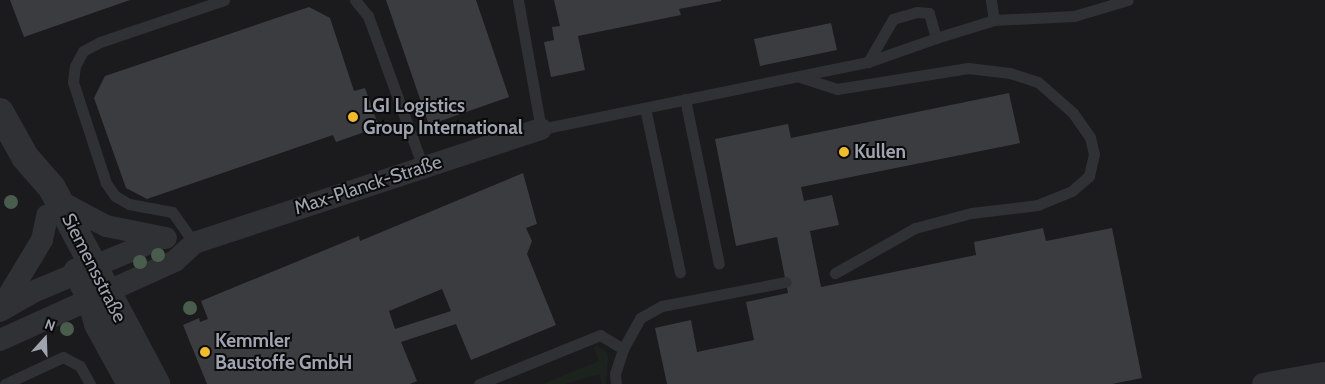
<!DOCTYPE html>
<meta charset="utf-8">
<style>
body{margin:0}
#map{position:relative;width:1325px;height:384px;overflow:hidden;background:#0f0f10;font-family:Cabin,sans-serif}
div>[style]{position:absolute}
.built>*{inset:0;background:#1b1b1d}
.green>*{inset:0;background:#1c231d}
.building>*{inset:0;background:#3b3c40}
.service>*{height:11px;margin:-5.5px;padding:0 5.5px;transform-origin:5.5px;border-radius:5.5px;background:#303135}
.minor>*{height:22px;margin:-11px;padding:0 11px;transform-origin:11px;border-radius:11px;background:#303135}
.tertiary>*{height:28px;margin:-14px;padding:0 14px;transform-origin:14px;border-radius:14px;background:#303135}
.trees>*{width:14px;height:14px;margin:-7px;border-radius:50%;background:#485d4b}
.dots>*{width:14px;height:14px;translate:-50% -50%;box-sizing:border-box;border:2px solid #0a0a0b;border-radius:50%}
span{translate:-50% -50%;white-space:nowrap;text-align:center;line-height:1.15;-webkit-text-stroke:4px #0a0a0b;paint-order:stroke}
.poi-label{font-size:19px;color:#a0a4b1;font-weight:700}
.left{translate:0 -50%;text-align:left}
.street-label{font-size:19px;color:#a0a4b1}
.north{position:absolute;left:20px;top:314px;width:50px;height:50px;-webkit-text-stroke:4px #0a0a0b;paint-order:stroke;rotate:20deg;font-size:14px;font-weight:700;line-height:20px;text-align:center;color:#a0a4b1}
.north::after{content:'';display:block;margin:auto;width:18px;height:22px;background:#a0a4b1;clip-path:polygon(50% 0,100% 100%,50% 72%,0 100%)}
</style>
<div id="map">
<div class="built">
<i style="clip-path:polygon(0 0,1325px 0,1325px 384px,0 384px)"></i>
</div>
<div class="green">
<i style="clip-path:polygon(597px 346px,607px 352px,608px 358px,606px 384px,602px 384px,599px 374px,565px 384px,543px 384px,599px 361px,594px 348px)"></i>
</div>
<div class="building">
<i style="clip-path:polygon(10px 0,130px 0,24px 37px)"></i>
<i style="clip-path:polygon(386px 0,476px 0,509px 97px,429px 125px)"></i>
<i style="clip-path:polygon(554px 0,721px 0,721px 1px,679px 9px,681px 15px,578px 36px,585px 70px,551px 77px,544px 42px,554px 40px,552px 27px,560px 26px)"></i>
<i style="clip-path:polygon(309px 7px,330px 18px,354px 91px,365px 88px,379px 127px,336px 142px,333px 135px,147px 199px,126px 188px,94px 98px,105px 76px)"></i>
<i style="clip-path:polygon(831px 23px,837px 50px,760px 66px,754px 39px)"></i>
<i style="clip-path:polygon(1009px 93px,1020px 143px,801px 187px,804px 201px,832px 195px,839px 225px,810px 231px,821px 287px,976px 255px,974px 242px,1043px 228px,1046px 241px,1112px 228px,1142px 378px,1112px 384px,667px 384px,655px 328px,691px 320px,697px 352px,754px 340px,746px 302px,788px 293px,777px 237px,736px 246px,715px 139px,788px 124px,791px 138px)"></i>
<i style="clip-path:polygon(evenodd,523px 173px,537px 224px,526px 228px,532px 241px,527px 254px,556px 325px,471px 360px,456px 324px,401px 342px,417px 381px,410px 384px,207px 384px,183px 325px,199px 318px,200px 322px,208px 319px,201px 301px,359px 236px,360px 241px,523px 173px,442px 289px,451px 311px,395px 329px,389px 311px,442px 289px)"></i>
</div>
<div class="service">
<i style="left:355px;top:0;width:21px;rotate:51deg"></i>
<i style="left:368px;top:16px;width:161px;rotate:70deg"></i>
<i style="left:518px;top:0;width:131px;rotate:79.9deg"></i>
<i style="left:541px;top:129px;width:334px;rotate:-11.6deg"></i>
<i style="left:868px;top:62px;width:72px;rotate:-19.4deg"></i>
<i style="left:936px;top:38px;width:26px;rotate:-106deg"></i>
<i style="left:929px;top:13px;width:12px;rotate:-175deg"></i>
<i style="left:917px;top:12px;width:25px;rotate:164deg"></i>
<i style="left:893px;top:19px;width:50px;rotate:120.2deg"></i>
<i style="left:994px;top:20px;width:80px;rotate:-2.9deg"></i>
<i style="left:1074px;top:16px;width:56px;rotate:-16.5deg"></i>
<i style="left:936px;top:38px;width:61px;rotate:-17.2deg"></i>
<i style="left:994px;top:20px;width:20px;rotate:-99deg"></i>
<i style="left:800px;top:77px;width:39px;rotate:18deg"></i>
<i style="left:837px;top:89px;width:133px;rotate:-9.1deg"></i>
<i style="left:968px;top:68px;width:42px;rotate:6.8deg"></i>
<i style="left:1010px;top:73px;width:29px;rotate:18deg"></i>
<i style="left:1038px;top:82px;width:47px;rotate:41.5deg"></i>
<i style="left:1073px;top:113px;width:29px;rotate:55deg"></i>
<i style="left:1090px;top:137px;width:17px;rotate:77deg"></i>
<i style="left:1094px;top:154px;width:23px;rotate:103deg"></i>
<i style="left:1089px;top:176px;width:23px;rotate:139deg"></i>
<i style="left:1072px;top:191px;width:37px;rotate:158deg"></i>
<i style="left:1038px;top:205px;width:67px;rotate:173.2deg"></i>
<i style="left:971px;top:213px;width:58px;rotate:165deg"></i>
<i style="left:915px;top:228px;width:92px;rotate:150.6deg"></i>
<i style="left:685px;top:99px;width:168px;rotate:78.4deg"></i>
<i style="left:645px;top:108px;width:168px;rotate:78deg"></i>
<i style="left:194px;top:243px;width:38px;rotate:-125deg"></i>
<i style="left:172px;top:212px;width:44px;rotate:-169.5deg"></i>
<i style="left:129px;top:204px;width:16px;rotate:-150deg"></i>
<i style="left:115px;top:196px;width:16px;rotate:-125deg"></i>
<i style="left:106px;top:183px;width:106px;rotate:-108.1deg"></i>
<i style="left:73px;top:82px;width:16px;rotate:-83deg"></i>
<i style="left:75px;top:66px;width:17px;rotate:-62deg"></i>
<i style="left:83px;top:51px;width:19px;rotate:-28deg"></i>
<i style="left:100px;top:42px;width:131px;rotate:-18.7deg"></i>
<i style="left:5px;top:384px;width:64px;rotate:-25deg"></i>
<i style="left:63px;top:357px;width:19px;rotate:28deg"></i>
<i style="left:80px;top:366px;width:21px;rotate:61deg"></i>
<i style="left:479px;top:384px;width:131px;rotate:-22deg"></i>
<i style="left:600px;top:335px;width:27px;rotate:31deg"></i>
<i style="left:616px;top:384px;width:10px;rotate:-96deg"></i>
<i style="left:615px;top:374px;width:26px;rotate:-72deg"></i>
<i style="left:623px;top:349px;width:35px;rotate:-61deg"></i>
<i style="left:640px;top:318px;width:25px;rotate:-29deg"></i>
<i style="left:662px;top:306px;width:126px;rotate:-11deg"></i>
</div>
<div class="minor">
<i style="left:59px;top:201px;width:53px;rotate:28deg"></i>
<i style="left:106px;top:226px;width:61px;rotate:11.3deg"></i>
<i style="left:7px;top:307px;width:14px;rotate:-78deg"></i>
<i style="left:10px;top:293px;width:62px;rotate:-58.9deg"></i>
<i style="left:42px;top:240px;width:25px;rotate:-78deg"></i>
<i style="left:0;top:311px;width:40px;rotate:-29.7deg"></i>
<i style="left:35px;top:291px;width:138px;rotate:-22.7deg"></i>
<i style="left:0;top:340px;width:192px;rotate:-24.3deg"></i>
<i style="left:175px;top:261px;width:26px;rotate:-43deg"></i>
<i style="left:194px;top:243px;width:365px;rotate:-18.2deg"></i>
<i style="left:1263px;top:384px;width:63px;rotate:-10.1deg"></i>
</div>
<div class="tertiary">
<i style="left:0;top:112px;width:51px;rotate:60.9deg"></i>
<i style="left:25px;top:157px;width:41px;rotate:48.9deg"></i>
<i style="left:52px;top:188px;width:222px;rotate:62deg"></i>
<i style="left:77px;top:272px;width:30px;rotate:62deg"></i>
<i style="left:91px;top:298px;width:27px;rotate:75deg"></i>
<i style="left:98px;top:324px;width:68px;rotate:61.2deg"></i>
</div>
<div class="trees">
<i style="left:11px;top:202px"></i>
<i style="left:158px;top:255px"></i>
<i style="left:140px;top:262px"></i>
<i style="left:190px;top:308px"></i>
<i style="left:67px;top:329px"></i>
</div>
<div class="dots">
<i style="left:353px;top:117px;background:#f1bc26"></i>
<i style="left:844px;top:152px;background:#f1bc26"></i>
<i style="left:205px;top:352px;background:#f1bc26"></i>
</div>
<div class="poi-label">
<span class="left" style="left:363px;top:117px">LGI Logistics<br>Group International</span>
<span class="left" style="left:854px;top:152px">Kullen</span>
<span class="left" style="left:215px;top:352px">Kemmler<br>Baustoffe GmbH</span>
</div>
<div class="street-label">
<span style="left:368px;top:185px;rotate:-18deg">Max-Planck-Straße</span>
<span style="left:94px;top:268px;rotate:63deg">Siemensstraße</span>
</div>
<div class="north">N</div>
</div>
